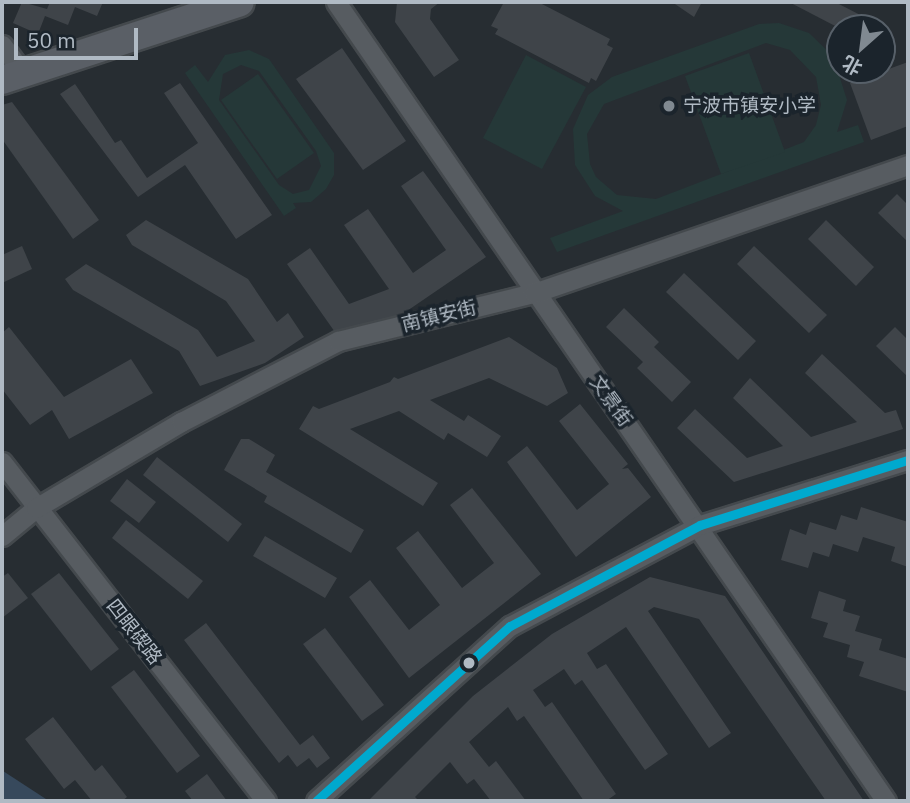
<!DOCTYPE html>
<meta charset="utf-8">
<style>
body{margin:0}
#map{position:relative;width:910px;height:803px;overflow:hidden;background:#272d32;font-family:"IBM Plex Sans","Noto Sans SC",sans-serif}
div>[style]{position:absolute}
.green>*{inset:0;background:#253838}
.water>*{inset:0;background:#37495c}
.building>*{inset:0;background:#3f4449}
.roads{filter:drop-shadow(2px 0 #44494d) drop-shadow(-2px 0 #44494d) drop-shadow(0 2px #44494d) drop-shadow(0 -2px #44494d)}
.minor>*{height:19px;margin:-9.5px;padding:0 9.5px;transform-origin:9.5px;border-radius:9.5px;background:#575c61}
.secondary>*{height:28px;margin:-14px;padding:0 14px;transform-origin:14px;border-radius:14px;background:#5a5f66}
.bus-1>*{height:9px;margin:-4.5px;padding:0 4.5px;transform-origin:4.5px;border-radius:4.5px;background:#00a9ce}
.dots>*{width:19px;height:19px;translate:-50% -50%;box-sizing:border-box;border:4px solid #1b242c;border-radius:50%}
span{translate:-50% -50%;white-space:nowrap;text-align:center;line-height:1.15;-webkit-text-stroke:7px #1b242c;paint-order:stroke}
.poi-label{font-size:19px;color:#b0bac4}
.left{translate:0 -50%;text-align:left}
.street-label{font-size:19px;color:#b0bac4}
.frame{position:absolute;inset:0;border:4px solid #b0bac4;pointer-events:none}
.north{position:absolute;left:826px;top:14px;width:70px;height:70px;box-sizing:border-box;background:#1b242c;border:2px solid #576069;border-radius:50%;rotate:208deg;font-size:19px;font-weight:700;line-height:28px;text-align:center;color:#b0bac4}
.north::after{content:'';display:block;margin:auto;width:24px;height:32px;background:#808991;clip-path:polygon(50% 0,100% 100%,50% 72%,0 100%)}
.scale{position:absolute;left:14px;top:28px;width:124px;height:32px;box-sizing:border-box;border:4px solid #b0bac4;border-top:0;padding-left:9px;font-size:21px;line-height:24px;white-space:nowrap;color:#b0bac4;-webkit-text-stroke:5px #1b242c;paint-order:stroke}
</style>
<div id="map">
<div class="green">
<i style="clip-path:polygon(evenodd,779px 23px,809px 33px,833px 56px,847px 100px,837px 132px,858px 125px,864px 142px,557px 252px,550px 238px,623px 211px,595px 196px,575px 165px,573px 129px,588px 95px,612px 77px,759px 24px,779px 23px,766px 43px,790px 50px,816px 77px,821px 105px,816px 125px,804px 142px,656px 199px,617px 195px,596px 177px,590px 164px,587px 134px,604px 104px,766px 43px)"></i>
<i style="clip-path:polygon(evenodd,249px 50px,269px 59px,334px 153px,334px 175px,326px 189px,311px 202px,293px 203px,296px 208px,284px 216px,185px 73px,195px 65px,208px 82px,225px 55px,249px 50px,241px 65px,259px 71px,316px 151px,321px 166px,309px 190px,293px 194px,279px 185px,219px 100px,223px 74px,241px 65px)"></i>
<i style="clip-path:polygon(749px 53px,785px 152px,721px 174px,685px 76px)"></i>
<i style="clip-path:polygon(526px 55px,586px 87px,542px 169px,483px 138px)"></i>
<i style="clip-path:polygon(258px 74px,314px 153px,277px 179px,221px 100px)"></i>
</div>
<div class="water">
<i style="clip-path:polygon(2px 771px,3px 771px,49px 801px,2px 801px)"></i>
</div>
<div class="building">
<i style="clip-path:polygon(22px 2px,47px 9px,50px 2px,103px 2px,97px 16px,75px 7px,68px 25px,45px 16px,38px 34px,13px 23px)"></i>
<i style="clip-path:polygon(397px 2px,440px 2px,431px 9px,430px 19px,459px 60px,434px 77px,395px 22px)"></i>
<i style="clip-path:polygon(504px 2px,538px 2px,610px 39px,607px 45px,613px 48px,596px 81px,591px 78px,589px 83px,495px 34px,498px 29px,491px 26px)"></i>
<i style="clip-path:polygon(672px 2px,702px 2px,694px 17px)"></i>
<i style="clip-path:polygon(789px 2px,835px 2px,870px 20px,866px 28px,839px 28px)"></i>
<i style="clip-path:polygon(342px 48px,406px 141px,363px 170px,296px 79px)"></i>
<i style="clip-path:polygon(908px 62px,908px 126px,871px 140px,850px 83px)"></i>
<i style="clip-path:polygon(180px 83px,272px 215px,236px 239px,185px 165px,138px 197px,60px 94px,75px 84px,115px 143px,121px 140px,147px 178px,198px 143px,164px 93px)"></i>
<i style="clip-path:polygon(12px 102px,99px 220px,73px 239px,2px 139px,2px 105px)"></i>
<i style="clip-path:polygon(423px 171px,486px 257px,404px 313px,337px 335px,287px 264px,310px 248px,349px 304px,389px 289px,344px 225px,368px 209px,413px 273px,446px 250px,401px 186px)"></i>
<i style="clip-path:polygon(897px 194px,908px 205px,908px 242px,878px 213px)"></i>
<i style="clip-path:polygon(146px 220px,248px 279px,277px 322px,288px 313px,304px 337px,265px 363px,200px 386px,179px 351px,73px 290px,65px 279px,86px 264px,198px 330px,217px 357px,255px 341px,226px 301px,132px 245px,126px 235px)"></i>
<i style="clip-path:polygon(826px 220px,874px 267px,856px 286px,808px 239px)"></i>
<i style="clip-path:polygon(22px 246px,32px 269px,2px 283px,2px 255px)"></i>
<i style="clip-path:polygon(754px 246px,827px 315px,809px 333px,737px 264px)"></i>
<i style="clip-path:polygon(684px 273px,756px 341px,738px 360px,666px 292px)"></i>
<i style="clip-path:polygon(624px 308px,659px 342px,654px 347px,691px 382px,672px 402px,637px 368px,643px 362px,606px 327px)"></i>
<i style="clip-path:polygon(9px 327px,64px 397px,131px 359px,153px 393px,69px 439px,52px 410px,30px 425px,2px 389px,2px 333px)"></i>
<i style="clip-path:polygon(895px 327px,908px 340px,908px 377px,876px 346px)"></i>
<i style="clip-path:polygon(509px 337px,557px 368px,568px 393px,547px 406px,489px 378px,430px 400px,464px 421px,468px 415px,501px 436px,487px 457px,448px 433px,444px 440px,399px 411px,350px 429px,438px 483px,423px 506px,299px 429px,313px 406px,319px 409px,390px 382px,394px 377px,398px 379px)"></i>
<i style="clip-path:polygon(822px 354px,885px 413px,896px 410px,903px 429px,734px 482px,677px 428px,695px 409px,747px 458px,783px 446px,733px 398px,750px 378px,811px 437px,857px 422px,805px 373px)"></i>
<i style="clip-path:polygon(580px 404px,628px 464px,622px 469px,628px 468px,651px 497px,576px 557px,507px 462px,527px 446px,577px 510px,609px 484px,559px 421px)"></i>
<i style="clip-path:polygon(241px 439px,249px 439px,275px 455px,266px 472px,364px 530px,351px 553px,264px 502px,267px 496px,224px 470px)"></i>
<i style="clip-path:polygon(157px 457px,242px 524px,228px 542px,143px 475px)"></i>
<i style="clip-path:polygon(127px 479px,156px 502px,139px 523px,110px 501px)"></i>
<i style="clip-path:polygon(472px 488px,541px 574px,409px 678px,349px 597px,370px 580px,409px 630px,440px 605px,396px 548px,418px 531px,462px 588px,494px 563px,450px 505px)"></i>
<i style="clip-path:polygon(861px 507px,908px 522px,908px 567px,891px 561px,895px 547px,863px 537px,858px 552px,833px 544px,829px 557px,813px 552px,808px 568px,781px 560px,790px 529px,806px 535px,810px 522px,836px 530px,841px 515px,857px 520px)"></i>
<i style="clip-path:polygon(126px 520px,203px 581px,188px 599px,112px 538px)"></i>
<i style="clip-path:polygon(265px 536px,337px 578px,325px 598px,253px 556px)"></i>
<i style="clip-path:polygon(8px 573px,28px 598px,2px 618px,2px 577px)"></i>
<i style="clip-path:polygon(59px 573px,119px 649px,91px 671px,31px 594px)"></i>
<i style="clip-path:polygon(650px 577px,725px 596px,864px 801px,826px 801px,699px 619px,654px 607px,648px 611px,731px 733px,709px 748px,626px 627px,587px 653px,597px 669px,606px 664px,668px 754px,645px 770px,582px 680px,575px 685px,564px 669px,533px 690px,545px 707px,552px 702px,616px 794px,606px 801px,584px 801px,524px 716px,517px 721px,508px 707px,469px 742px,489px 767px,496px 761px,526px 801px,491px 801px,474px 779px,467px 784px,450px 762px,415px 797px,419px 801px,368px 801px,473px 696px,552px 634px)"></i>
<i style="clip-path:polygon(819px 591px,846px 600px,843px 611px,860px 616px,855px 631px,882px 639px,879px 650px,908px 659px,908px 692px,859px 676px,864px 662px,847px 657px,850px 645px,823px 637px,828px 623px,811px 618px)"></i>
<i style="clip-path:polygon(206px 623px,300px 745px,313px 735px,330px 758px,317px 768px,309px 758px,297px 767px,288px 755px,279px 763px,184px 640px)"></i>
<i style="clip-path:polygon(325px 628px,384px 705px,362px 721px,303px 644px)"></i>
<i style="clip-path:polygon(134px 670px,200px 756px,177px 773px,111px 687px)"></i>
<i style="clip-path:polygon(53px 717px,95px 771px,102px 765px,127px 797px,122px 801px,92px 801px,75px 780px,64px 789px,25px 739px)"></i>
<i style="clip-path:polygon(207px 774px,227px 801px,193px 801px,185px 791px)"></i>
</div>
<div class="roads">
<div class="minor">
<i style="left:336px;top:2px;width:970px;rotate:55.46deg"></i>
<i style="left:2px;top:45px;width:35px;rotate:53deg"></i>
<i style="left:2px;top:462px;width:430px;rotate:52.1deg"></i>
<i style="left:2px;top:536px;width:44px;rotate:-39.5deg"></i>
<i style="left:36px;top:508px;width:169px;rotate:-30.7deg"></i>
<i style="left:181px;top:422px;width:177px;rotate:-27.3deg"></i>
<i style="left:338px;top:341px;width:202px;rotate:-13.8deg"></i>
<i style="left:534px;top:293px;width:395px;rotate:-18.9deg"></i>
<i style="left:316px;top:801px;width:261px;rotate:-42.1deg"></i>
<i style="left:510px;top:626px;width:215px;rotate:-28deg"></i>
<i style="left:700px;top:525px;width:218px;rotate:-17.4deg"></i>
</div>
<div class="secondary">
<i style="left:2px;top:80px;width:250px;rotate:-18.1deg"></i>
</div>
</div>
<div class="bus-1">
<i style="left:316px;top:801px;width:261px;rotate:-42.1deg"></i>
<i style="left:510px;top:626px;width:215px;rotate:-28deg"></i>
<i style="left:700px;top:525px;width:218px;rotate:-17.4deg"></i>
</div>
<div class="dots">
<i style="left:669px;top:106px;background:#808991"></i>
<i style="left:469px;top:663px;background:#b0bac4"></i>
</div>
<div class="poi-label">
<span class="left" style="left:683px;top:106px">宁波市镇安小学</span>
</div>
<div class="street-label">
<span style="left:439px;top:316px;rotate:-14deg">南镇安街</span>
<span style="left:611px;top:401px;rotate:54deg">文景街</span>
<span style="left:134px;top:632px;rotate:52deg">四眼碶路</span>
</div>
<div class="frame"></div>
<div class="north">北</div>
<div class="scale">50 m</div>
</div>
